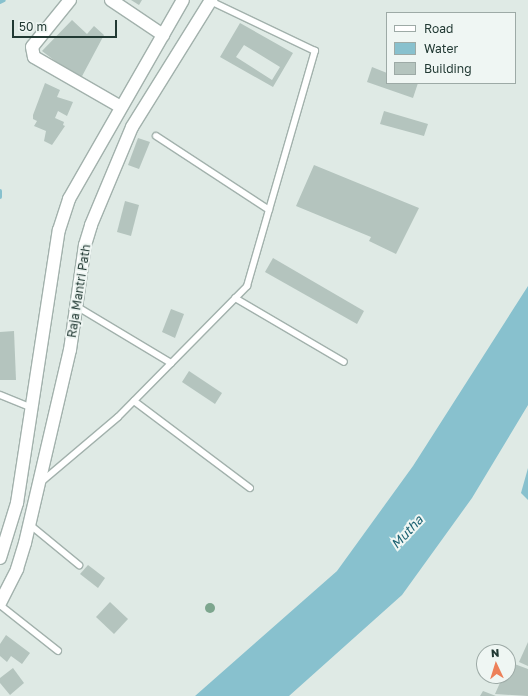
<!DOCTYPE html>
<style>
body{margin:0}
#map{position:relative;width:528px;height:696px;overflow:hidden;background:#dfeae5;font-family:"Golos Text",sans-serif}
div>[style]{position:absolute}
.water>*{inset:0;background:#88c1ce}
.stream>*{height:4px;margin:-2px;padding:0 2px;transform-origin:2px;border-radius:2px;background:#88c1ce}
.building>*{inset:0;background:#b4c4be}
.roads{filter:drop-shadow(1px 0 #a2b1ac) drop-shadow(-1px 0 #a2b1ac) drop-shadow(0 1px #a2b1ac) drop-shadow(0 -1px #a2b1ac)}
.service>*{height:6px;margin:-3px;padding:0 3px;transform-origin:3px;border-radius:3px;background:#fff}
.minor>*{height:12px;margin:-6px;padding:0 6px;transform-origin:6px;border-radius:6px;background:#fff}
.secondary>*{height:12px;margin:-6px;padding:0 6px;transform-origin:6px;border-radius:6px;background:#fff}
.trees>*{width:10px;height:10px;margin:-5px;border-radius:50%;background:#7da68e}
span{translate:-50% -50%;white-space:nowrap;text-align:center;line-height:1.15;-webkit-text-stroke:4px #eff6f3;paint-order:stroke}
.street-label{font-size:12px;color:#213933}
.water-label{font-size:13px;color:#1d6272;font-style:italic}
.legend{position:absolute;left:386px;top:12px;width:130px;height:72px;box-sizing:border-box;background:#eff6f3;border:1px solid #9daaa6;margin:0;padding:5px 7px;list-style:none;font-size:12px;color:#213933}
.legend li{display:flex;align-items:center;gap:8px;height:20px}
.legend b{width:20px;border:1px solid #9daaa6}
.north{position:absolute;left:476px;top:644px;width:40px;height:40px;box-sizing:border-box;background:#eff6f3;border:1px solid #9daaa6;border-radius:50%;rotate:356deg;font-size:11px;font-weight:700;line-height:16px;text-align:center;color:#213933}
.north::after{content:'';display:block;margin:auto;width:14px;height:18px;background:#ed8059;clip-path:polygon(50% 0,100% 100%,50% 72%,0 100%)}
.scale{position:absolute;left:12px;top:20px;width:105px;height:18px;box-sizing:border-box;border:2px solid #213933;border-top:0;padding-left:5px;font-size:12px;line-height:14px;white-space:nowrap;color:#213933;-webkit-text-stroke:3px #eff6f3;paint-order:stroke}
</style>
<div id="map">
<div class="water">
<i style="clip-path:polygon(528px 286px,528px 405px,472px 498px,402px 595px,289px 696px,195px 696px,337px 571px,413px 466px)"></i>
<i style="clip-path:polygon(528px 468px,528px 500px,521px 493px)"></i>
</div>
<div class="stream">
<i style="left:0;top:2px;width:4px;rotate:-27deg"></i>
<i style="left:0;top:191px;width:6px;rotate:90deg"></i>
</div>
<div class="building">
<i style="clip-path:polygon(131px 0,142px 0,139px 5px)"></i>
<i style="clip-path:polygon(72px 20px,87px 34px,94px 26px,104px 35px,80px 80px,42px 51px)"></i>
<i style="clip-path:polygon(evenodd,240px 23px,293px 53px,273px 87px,220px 57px,240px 23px,244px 45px,280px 67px,272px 80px,236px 57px,244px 45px)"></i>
<i style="clip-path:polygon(372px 67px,387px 73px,387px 83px,418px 83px,413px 98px,367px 82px)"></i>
<i style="clip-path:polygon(45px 83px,60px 90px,57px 97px,73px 102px,67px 116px,58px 111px,55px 118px,64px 122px,63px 125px,65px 126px,52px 145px,44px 141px,46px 131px,34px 126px,37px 121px,33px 119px,33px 115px)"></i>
<i style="clip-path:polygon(384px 111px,428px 124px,424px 136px,380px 124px)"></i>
<i style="clip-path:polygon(138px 138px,150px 142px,139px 169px,128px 165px)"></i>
<i style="clip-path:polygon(314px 165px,419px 208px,396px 254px,369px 241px,371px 237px,296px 206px)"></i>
<i style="clip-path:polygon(125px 201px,139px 205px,131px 236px,117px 232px)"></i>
<i style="clip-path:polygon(273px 258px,364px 311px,357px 324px,265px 272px)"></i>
<i style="clip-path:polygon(171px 309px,184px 314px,175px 338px,162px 332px)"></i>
<i style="clip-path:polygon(14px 331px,16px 380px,0 380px,0 332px)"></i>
<i style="clip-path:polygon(189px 371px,222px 393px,215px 404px,182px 382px)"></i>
<i style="clip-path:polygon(88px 565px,105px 578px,98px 588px,80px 574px)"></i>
<i style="clip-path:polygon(110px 602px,128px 619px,114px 634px,96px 617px)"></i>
<i style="clip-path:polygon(6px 635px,30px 653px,22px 664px,11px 656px,7px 662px,0 656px,0 644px)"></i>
<i style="clip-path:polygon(528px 642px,528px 666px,519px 662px)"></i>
<i style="clip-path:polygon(509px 662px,528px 669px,528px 696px,495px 694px,503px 676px,508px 676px)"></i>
<i style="clip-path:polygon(13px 668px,24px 683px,10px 695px,0 683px,0 678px)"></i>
<i style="clip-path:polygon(483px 691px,496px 696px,480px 696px)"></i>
</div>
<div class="roads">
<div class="service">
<i style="left:156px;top:136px;width:135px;rotate:33.2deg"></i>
<i style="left:235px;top:298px;width:126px;rotate:30.4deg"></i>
<i style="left:76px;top:306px;width:111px;rotate:31deg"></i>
<i style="left:0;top:395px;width:35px;rotate:22deg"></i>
<i style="left:134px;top:401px;width:145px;rotate:36.9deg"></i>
<i style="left:40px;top:483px;width:102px;rotate:-40.2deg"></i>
<i style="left:118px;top:417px;width:184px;rotate:-45.4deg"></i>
<i style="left:247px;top:286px;width:245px;rotate:-73.9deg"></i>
<i style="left:315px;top:51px;width:116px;rotate:-154.5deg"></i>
<i style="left:29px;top:524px;width:65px;rotate:39.4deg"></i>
<i style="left:0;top:605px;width:74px;rotate:38.4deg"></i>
</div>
<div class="minor">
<i style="left:70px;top:0;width:60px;rotate:129deg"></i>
<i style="left:32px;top:47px;width:10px;rotate:79deg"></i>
<i style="left:34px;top:57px;width:100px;rotate:29.9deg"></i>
<i style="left:111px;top:0;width:63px;rotate:33.9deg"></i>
</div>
<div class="secondary">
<i style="left:0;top:558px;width:58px;rotate:-72.8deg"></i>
<i style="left:17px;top:503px;width:276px;rotate:-81.3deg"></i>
<i style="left:59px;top:230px;width:33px;rotate:-72deg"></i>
<i style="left:69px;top:199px;width:229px;rotate:-60.2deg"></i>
<i style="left:0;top:603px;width:38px;rotate:-63deg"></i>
<i style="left:17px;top:569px;width:27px;rotate:-73deg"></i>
<i style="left:25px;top:543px;width:198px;rotate:-76.9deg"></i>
<i style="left:70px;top:350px;width:106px;rotate:-81.9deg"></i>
<i style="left:85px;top:245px;width:21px;rotate:-73deg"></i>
<i style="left:91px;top:225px;width:106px;rotate:-67.3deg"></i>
<i style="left:132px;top:127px;width:150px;rotate:-58.1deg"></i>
</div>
</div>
<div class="trees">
<i style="left:210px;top:608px"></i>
</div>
<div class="street-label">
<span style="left:79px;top:291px;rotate:-81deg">Raja Mantri Path</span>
</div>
<div class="water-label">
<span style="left:407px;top:532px;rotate:-47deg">Mutha</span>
</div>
<ul class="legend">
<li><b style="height:5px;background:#fff"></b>Road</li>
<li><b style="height:11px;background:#88c1ce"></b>Water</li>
<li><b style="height:11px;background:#b4c4be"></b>Building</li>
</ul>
<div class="north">N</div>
<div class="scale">50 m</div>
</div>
